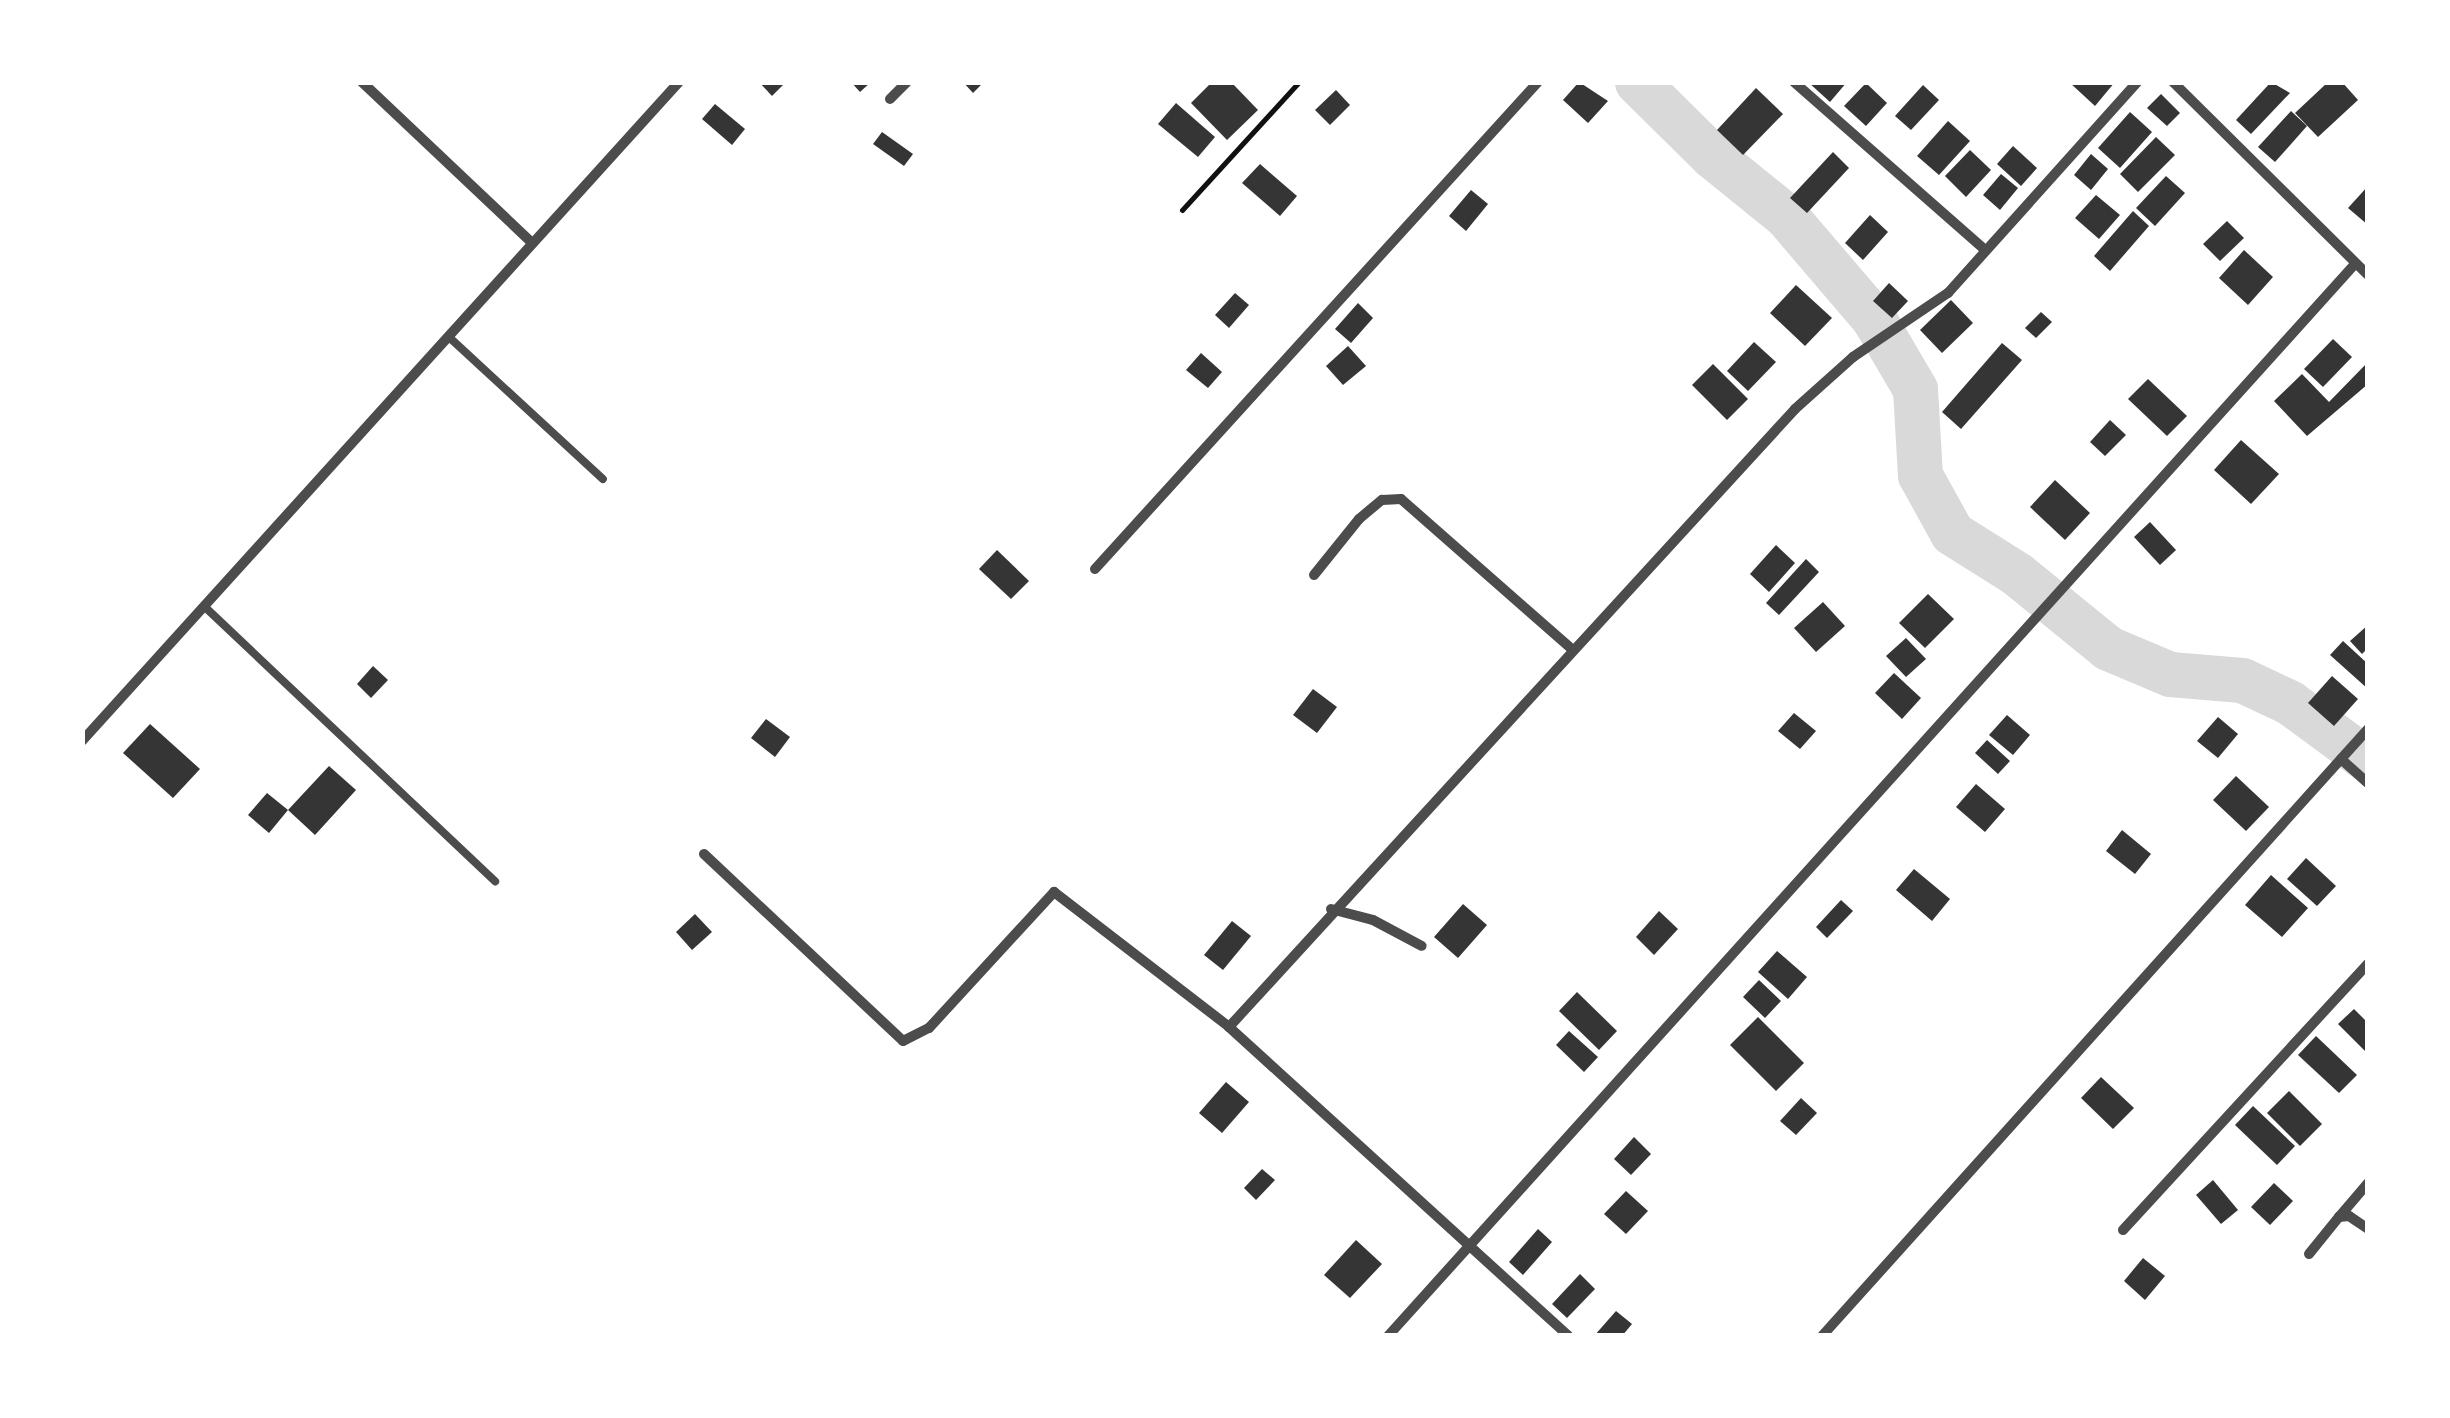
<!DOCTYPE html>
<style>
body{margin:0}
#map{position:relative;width:2450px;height:1418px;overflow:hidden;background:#fff;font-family:"Open Sans",sans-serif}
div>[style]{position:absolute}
.river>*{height:45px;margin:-22.5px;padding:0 22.5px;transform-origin:22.5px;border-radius:22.5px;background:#d9d9d9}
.building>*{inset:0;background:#353535}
.path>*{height:5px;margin:-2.5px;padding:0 2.5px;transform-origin:2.5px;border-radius:2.5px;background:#111}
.service>*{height:8px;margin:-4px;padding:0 4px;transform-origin:4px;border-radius:4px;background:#4c4c4c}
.minor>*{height:10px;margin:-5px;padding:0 5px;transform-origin:5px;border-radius:5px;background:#4c4c4c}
span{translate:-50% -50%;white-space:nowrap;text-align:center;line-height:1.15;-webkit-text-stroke:10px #fff;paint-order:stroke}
.frame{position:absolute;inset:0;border:85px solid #fff;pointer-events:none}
</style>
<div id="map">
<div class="river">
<i style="left:1637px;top:82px;width:105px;rotate:44.6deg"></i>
<i style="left:1712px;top:156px;width:95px;rotate:39deg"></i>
<i style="left:1786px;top:216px;width:135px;rotate:49.5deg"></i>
<i style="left:1874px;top:319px;width:81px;rotate:59.6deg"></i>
<i style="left:1915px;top:389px;width:86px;rotate:86.7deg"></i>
<i style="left:1920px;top:475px;width:66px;rotate:61.1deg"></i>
<i style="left:1952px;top:533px;width:77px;rotate:32.2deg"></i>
<i style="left:2017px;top:574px;width:117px;rotate:39.1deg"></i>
<i style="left:2108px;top:648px;width:67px;rotate:22.8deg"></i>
<i style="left:2170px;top:674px;width:72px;rotate:4.8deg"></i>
<i style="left:2242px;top:680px;width:52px;rotate:25.1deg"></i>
<i style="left:2289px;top:702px;width:98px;rotate:36.3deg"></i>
</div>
<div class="building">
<i style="clip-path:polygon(759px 82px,786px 82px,772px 96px)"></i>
<i style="clip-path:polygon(851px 82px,871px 82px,860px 92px)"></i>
<i style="clip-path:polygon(963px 82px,984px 82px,973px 93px)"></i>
<i style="clip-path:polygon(1212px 82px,1231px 82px,1258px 110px,1227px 140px,1191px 103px)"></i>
<i style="clip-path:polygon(1579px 82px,1608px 101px,1588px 123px,1563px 100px)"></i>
<i style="clip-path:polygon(1808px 82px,1847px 82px,1830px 102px)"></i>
<i style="clip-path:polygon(2069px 82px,2115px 82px,2095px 106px)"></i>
<i style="clip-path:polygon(2271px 82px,2290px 93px,2251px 134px,2236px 120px)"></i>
<i style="clip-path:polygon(2328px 82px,2342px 82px,2358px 100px,2318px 137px,2295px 113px)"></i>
<i style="clip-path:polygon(1866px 83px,1887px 103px,1866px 126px,1844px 106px)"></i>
<i style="clip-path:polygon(1923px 85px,1939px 100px,1911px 130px,1895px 116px)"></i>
<i style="clip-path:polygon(1756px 88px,1783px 114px,1743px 155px,1717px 130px)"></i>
<i style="clip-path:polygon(1336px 90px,1350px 105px,1330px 125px,1315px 110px)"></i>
<i style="clip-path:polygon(2161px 94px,2180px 113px,2167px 126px,2147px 108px)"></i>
<i style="clip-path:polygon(1176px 103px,1215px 137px,1198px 157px,1158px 124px)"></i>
<i style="clip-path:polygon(715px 104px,745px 129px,732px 145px,702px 119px)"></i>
<i style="clip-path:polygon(2291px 111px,2307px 126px,2275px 162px,2258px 147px)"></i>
<i style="clip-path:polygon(2130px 112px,2152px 132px,2120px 168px,2098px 148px)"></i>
<i style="clip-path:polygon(1948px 121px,1970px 141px,1939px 175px,1917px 156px)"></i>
<i style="clip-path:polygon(882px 132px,913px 154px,904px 166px,873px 144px)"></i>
<i style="clip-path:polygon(2156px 137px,2175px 155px,2138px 192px,2120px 174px)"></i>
<i style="clip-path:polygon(2013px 146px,2037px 168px,2021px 186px,1997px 164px)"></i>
<i style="clip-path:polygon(1970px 150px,1991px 170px,1966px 197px,1945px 176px)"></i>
<i style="clip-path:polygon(1833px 152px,1849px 168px,1807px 213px,1790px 198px)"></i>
<i style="clip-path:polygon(2091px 154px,2108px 169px,2091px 190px,2074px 175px)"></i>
<i style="clip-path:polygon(1260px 164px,1297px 196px,1280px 216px,1242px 183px)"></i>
<i style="clip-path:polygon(2001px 174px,2018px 188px,2000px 210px,1983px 195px)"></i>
<i style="clip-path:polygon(2166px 176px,2185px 193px,2155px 226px,2136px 208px)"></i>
<i style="clip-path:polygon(2368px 186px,2368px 225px,2348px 208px)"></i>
<i style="clip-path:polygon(1471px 190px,1488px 204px,1466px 231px,1449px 216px)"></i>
<i style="clip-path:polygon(2096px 195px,2120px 215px,2099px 239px,2075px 218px)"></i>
<i style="clip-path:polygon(2133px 211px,2149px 226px,2110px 271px,2094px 256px)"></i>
<i style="clip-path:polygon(1870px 215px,1888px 232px,1863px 260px,1845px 243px)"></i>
<i style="clip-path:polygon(2227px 221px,2244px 238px,2220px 261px,2203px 244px)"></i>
<i style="clip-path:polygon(2244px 250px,2273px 277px,2248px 305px,2219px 278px)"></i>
<i style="clip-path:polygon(1889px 283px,1908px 301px,1892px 318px,1873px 301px)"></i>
<i style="clip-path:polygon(1796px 285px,1832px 318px,1805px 346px,1770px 313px)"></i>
<i style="clip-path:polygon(1235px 293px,1249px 305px,1229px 328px,1215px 315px)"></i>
<i style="clip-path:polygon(1951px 300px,1973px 323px,1942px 353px,1920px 330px)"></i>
<i style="clip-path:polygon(1358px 303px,1373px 318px,1351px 343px,1335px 329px)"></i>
<i style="clip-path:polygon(2041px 312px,2052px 322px,2036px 338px,2025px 328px)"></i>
<i style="clip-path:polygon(2333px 339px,2352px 357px,2323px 387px,2304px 369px)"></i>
<i style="clip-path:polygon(1754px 342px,1776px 362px,1748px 391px,1727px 371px)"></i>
<i style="clip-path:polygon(2002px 343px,2022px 360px,1961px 429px,1942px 412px)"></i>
<i style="clip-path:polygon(1348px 346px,1366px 366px,1343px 385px,1326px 366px)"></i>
<i style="clip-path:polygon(1201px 353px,1222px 372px,1208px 388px,1186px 370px)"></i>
<i style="clip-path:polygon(2368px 362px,2368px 384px,2307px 436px,2274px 401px,2302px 374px,2329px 402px)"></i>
<i style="clip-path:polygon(1713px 364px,1748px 399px,1727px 420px,1692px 385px)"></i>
<i style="clip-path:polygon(2148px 379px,2187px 416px,2167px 436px,2128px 399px)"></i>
<i style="clip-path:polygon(2110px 420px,2126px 435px,2105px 456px,2090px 442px)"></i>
<i style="clip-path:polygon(2241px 440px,2279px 474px,2251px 504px,2214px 470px)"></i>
<i style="clip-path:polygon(2055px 480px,2090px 513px,2065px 540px,2030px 507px)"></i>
<i style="clip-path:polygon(2150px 522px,2176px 550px,2160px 565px,2134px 537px)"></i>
<i style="clip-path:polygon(1776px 545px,1795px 563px,1769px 592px,1750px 574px)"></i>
<i style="clip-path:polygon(997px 550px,1029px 581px,1011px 599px,979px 569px)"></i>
<i style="clip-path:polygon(1806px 559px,1819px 572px,1779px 615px,1766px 603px)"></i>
<i style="clip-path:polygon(1928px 594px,1954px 619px,1925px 648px,1899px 623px)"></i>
<i style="clip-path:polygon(1823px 602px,1845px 626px,1816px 652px,1794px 628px)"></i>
<i style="clip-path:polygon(2368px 625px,2368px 648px,2362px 654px,2350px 641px)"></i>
<i style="clip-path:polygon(1906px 638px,1926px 659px,1906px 677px,1886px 656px)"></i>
<i style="clip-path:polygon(2343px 641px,2368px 664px,2368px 689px,2330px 655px)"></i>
<i style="clip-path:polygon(373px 666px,388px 680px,371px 698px,357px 684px)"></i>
<i style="clip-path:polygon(1894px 673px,1921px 698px,1902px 719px,1875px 693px)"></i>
<i style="clip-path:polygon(2332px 676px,2358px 699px,2334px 726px,2308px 703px)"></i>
<i style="clip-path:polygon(1313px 689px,1337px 707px,1317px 733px,1293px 715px)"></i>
<i style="clip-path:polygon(1794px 713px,1816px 731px,1800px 749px,1778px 731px)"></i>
<i style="clip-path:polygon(2007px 715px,2030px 735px,2013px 755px,1989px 735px)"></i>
<i style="clip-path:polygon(2218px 717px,2238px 734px,2218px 758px,2197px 741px)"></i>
<i style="clip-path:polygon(766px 719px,790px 737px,775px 757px,751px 738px)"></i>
<i style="clip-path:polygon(150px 724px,200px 769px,173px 798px,123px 753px)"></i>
<i style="clip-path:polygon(1987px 740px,2010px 761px,1998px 774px,1975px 753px)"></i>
<i style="clip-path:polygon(329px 766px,356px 790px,315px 835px,288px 810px,269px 833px,248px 815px,267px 793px,288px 810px)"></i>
<i style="clip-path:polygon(2236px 776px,2269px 807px,2246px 831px,2213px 800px)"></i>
<i style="clip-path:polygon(1976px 784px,2005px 809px,1985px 832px,1956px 807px)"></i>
<i style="clip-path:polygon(2122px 830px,2151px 854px,2135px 874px,2106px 851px)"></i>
<i style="clip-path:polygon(2306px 858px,2336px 886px,2317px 906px,2287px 879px)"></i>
<i style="clip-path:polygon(1914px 869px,1950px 899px,1932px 921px,1896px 890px)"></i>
<i style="clip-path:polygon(2271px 875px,2308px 908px,2282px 937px,2245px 905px)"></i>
<i style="clip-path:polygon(1841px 900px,1853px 911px,1827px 938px,1816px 927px)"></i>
<i style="clip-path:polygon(1463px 904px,1487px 925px,1458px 958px,1434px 937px)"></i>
<i style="clip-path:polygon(1659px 911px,1678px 929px,1654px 955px,1636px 937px)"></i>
<i style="clip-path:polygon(695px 914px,712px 932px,692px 950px,676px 932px)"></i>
<i style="clip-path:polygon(1232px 921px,1251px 936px,1223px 970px,1204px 955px)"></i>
<i style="clip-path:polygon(1777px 951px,1807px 977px,1788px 999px,1758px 972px)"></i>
<i style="clip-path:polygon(1759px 980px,1781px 1001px,1765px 1018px,1743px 997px)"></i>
<i style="clip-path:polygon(1577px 992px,1617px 1031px,1599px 1050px,1559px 1011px)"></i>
<i style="clip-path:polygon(2354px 1009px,2368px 1023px,2368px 1054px,2338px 1024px)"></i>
<i style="clip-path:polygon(1758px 1017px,1804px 1063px,1776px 1091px,1730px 1045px)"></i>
<i style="clip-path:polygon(1569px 1031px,1598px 1057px,1584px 1072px,1556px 1045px)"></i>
<i style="clip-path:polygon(2316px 1036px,2357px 1075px,2339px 1093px,2298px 1055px)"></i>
<i style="clip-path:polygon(2101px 1077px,2134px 1108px,2113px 1129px,2081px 1098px)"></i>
<i style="clip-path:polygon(1226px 1082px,1249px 1102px,1222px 1133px,1199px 1113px)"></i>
<i style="clip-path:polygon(2289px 1091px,2322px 1124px,2300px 1146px,2267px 1113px)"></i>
<i style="clip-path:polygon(1801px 1098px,1817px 1113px,1796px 1135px,1780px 1121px)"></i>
<i style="clip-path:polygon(2253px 1106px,2295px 1146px,2277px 1165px,2235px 1125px)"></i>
<i style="clip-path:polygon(1634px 1137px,1651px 1154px,1631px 1175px,1614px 1159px)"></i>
<i style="clip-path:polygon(1262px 1169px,1275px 1180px,1256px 1200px,1244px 1188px)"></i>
<i style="clip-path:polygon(2213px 1180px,2238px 1210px,2221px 1224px,2196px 1195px)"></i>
<i style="clip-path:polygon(2274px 1183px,2293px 1201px,2270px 1225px,2251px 1207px)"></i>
<i style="clip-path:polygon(1626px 1191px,1648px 1211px,1626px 1234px,1604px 1214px)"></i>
<i style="clip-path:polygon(1538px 1229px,1552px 1242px,1523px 1275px,1509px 1262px)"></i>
<i style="clip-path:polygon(1356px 1240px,1382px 1264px,1350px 1298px,1324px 1275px)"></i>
<i style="clip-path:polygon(2143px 1258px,2165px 1276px,2145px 1300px,2124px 1281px)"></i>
<i style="clip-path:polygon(1580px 1274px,1595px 1289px,1567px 1318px,1552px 1304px)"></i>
<i style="clip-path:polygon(1616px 1311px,1632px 1324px,1622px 1336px,1594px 1336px)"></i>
</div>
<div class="path">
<i style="left:1182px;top:210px;width:173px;rotate:-47.6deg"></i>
</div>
<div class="service">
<i style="left:450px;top:338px;width:208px;rotate:42.7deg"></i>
<i style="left:206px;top:608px;width:398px;rotate:43.4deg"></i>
</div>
<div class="minor">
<i style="left:362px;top:82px;width:234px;rotate:43.4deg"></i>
<i style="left:1794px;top:82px;width:253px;rotate:41.3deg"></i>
<i style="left:2173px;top:82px;width:274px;rotate:44.7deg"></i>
<i style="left:890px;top:99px;width:24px;rotate:-45deg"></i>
<i style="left:1095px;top:569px;width:658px;rotate:-47.71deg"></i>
<i style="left:1314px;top:575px;width:72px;rotate:-51.2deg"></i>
<i style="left:1359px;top:519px;width:30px;rotate:-40deg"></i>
<i style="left:1382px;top:500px;width:19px;rotate:-3deg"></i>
<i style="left:1401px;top:499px;width:227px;rotate:41.3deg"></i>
<i style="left:82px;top:741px;width:889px;rotate:-47.83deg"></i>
<i style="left:2341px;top:759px;width:36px;rotate:42deg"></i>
<i style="left:704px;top:854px;width:273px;rotate:43.2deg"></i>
<i style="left:903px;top:1041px;width:29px;rotate:-27deg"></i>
<i style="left:929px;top:1028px;width:185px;rotate:-47.4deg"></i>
<i style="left:1054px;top:892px;width:221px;rotate:37.6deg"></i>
<i style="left:1229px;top:1027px;width:459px;rotate:42.3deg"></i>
<i style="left:1331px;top:909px;width:43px;rotate:14.7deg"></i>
<i style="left:1373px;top:920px;width:55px;rotate:28deg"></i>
<i style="left:1229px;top:1027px;width:838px;rotate:-47.51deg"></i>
<i style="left:1795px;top:409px;width:78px;rotate:-41.9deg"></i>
<i style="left:1853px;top:357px;width:115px;rotate:-34deg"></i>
<i style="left:1948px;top:293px;width:283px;rotate:-48.1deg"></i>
<i style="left:2339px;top:1217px;width:45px;rotate:-49.5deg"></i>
<i style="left:2123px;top:1230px;width:362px;rotate:-47.4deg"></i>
<i style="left:2309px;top:1254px;width:48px;rotate:-51deg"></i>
<i style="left:2339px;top:1217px;width:10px;rotate:-6deg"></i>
<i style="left:2349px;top:1216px;width:23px;rotate:34deg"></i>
<i style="left:1388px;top:1336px;width:1444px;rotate:-47.95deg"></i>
<i style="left:1822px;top:1336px;width:816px;rotate:-48.03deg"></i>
</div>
<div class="frame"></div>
</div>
